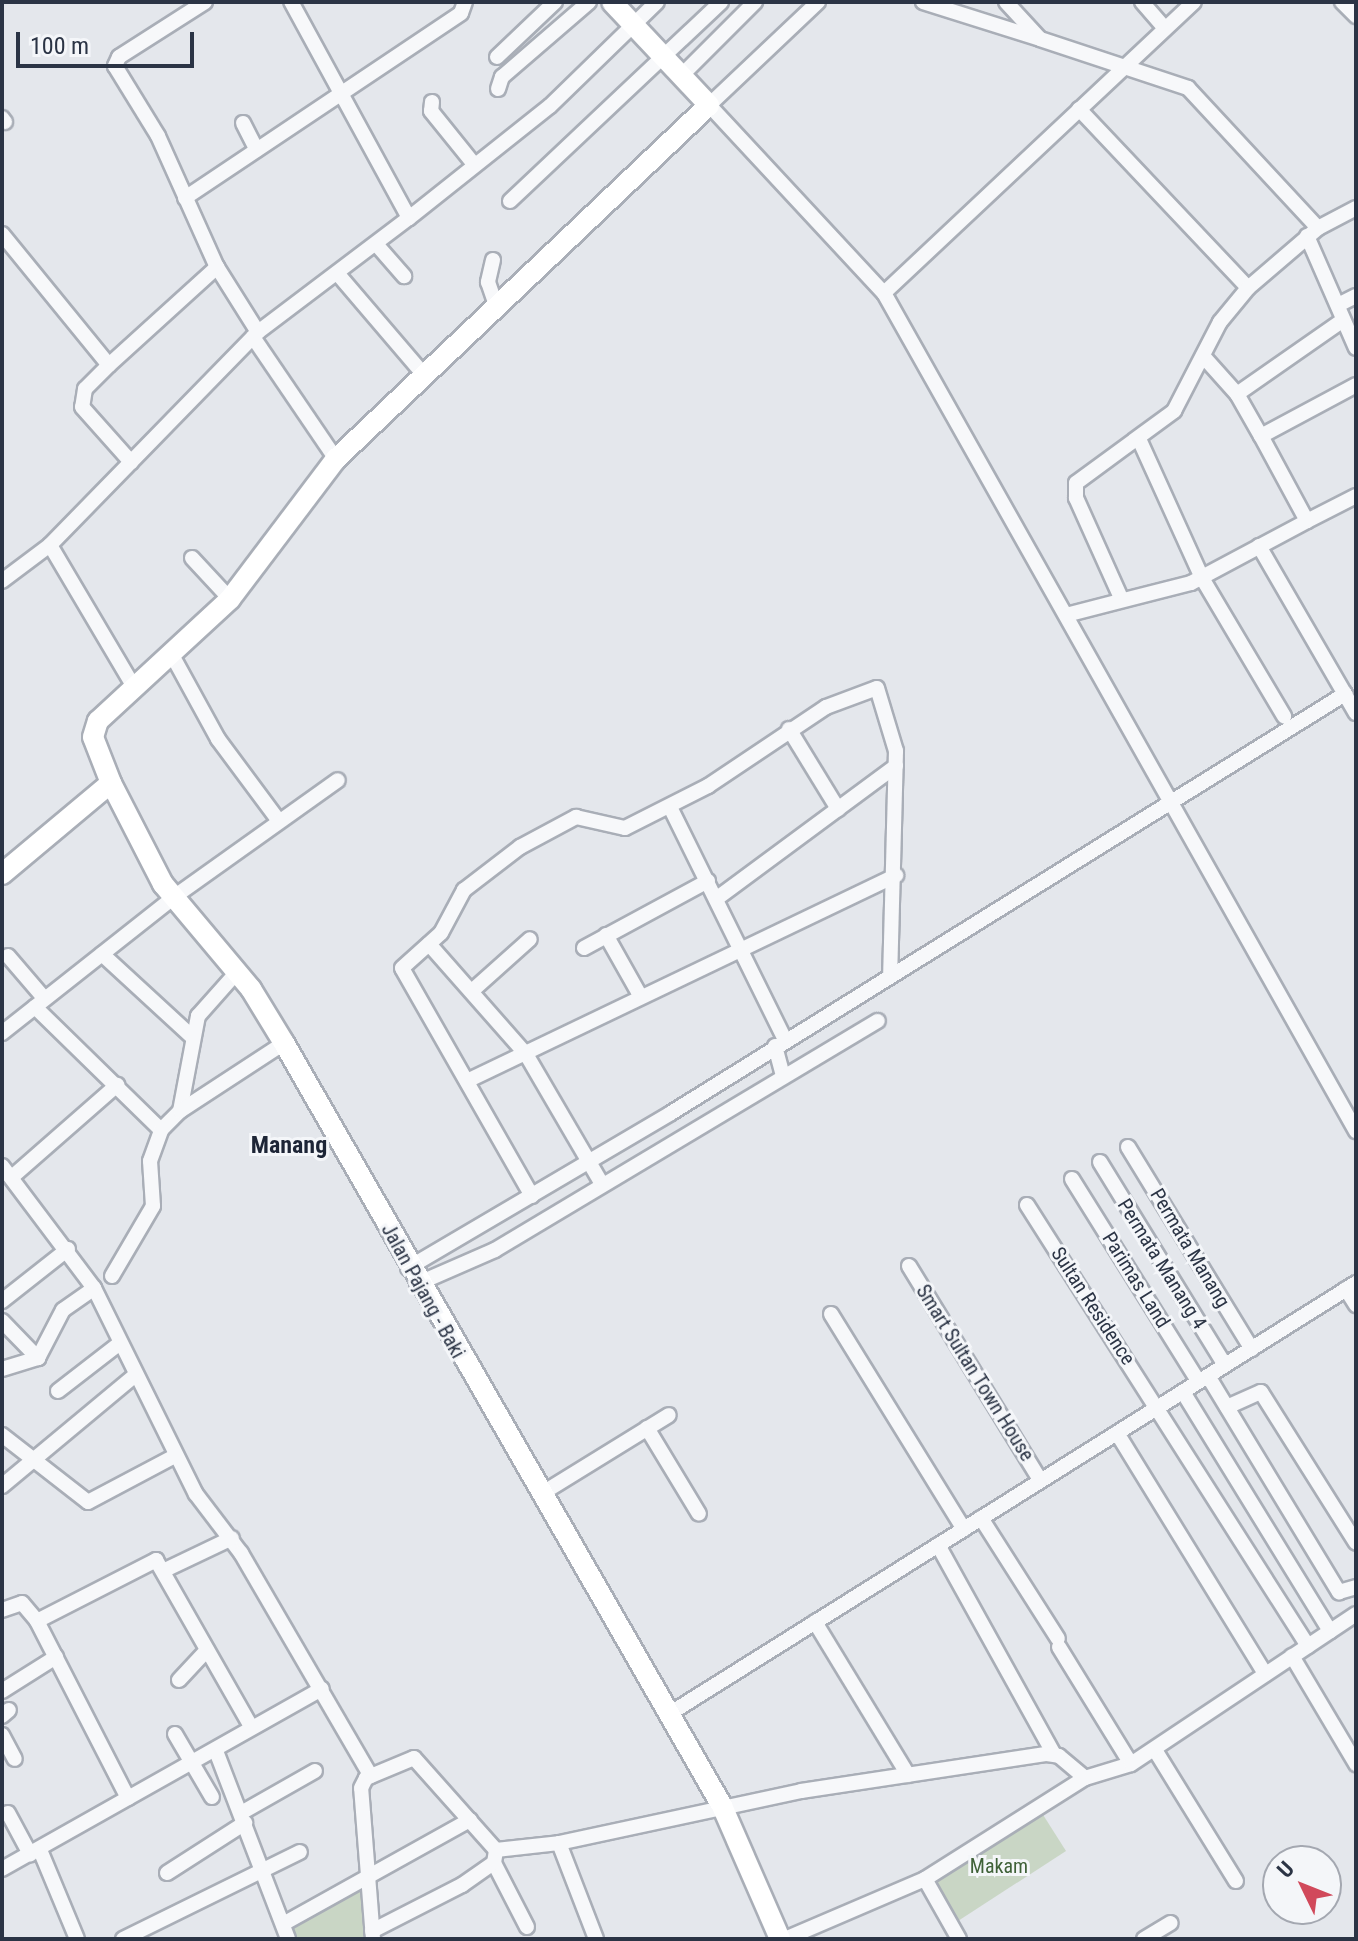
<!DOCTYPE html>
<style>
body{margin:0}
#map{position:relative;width:1358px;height:1941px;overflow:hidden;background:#e4e7ec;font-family:"Roboto Condensed",sans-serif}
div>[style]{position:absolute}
.green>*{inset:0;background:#c9d6c5}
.roads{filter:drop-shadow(2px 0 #a9aeb7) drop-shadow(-2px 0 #a9aeb7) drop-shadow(0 2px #a9aeb7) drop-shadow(0 -2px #a9aeb7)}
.street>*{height:14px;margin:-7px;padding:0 7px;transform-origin:7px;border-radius:7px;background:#f7f8fa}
.secondary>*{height:20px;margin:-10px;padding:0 10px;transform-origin:10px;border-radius:10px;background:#fff}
span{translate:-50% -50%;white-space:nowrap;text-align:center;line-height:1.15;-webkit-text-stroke:6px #f4f6f9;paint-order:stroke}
.street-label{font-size:20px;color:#2b3445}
.park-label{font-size:20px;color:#3f6138}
.quarter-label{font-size:24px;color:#1d2536;font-weight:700}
.frame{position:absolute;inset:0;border:4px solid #2b3445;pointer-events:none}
.north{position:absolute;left:1262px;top:1845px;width:80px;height:80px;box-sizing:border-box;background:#f4f6f9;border:2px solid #a4a8b1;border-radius:50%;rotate:313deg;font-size:22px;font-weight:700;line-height:32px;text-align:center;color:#2b3445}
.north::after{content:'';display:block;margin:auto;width:28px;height:36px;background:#d1495b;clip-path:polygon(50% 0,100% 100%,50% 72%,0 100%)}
.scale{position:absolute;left:16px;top:32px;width:178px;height:36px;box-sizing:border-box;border:4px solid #2b3445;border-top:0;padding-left:10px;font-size:24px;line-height:28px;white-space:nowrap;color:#2b3445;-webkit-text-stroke:6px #f4f6f9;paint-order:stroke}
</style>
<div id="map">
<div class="green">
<i style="clip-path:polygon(1040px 1810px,1066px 1851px,958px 1921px,931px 1880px)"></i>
<i style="clip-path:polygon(365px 1885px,369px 1939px,293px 1939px,288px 1926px)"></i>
</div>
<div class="roads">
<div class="street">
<i style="left:205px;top:2px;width:102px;rotate:147.4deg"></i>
<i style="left:119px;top:57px;width:10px;rotate:114deg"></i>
<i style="left:115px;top:66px;width:82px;rotate:58.4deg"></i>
<i style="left:158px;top:136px;width:144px;rotate:65.8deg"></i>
<i style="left:217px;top:267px;width:77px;rotate:57.8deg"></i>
<i style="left:818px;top:2px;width:150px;rotate:136.6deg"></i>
<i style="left:709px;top:105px;width:257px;rotate:47.1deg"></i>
<i style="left:884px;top:293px;width:962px;rotate:60.61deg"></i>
<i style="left:923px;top:2px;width:120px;rotate:17.5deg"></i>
<i style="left:1006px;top:2px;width:50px;rotate:47.4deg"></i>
<i style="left:1040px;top:39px;width:156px;rotate:18.3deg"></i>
<i style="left:1188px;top:88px;width:191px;rotate:47.1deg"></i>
<i style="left:1142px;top:2px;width:35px;rotate:49deg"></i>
<i style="left:1342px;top:2px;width:20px;rotate:45deg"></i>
<i style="left:497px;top:57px;width:80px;rotate:-43.5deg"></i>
<i style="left:681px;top:76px;width:105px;rotate:-45deg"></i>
<i style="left:498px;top:89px;width:13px;rotate:-72deg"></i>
<i style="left:502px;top:77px;width:115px;rotate:-40.8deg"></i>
<i style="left:432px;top:102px;width:9px;rotate:96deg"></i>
<i style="left:431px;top:111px;width:67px;rotate:51.1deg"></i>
<i style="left:1079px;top:109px;width:246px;rotate:46.6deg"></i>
<i style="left:2px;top:118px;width:5px;rotate:53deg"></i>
<i style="left:243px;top:123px;width:30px;rotate:63deg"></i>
<i style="left:185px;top:198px;width:332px;rotate:-33.8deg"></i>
<i style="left:461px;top:13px;width:12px;rotate:-70deg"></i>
<i style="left:510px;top:201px;width:290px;rotate:-43.3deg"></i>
<i style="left:409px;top:218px;width:180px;rotate:-38.5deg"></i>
<i style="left:550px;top:106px;width:149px;rotate:-44.2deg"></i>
<i style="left:2px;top:234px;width:169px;rotate:50.8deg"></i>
<i style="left:109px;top:365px;width:34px;rotate:135deg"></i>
<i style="left:85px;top:389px;width:18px;rotate:99deg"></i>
<i style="left:82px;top:407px;width:74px;rotate:48.3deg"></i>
<i style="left:1307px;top:236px;width:122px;rotate:66.4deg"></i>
<i style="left:376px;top:244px;width:43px;rotate:48.8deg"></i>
<i style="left:493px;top:260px;width:23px;rotate:103deg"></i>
<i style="left:488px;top:282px;width:24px;rotate:71deg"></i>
<i style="left:337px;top:273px;width:134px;rotate:49.5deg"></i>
<i style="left:884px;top:293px;width:425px;rotate:-43.2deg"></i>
<i style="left:1338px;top:305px;width:20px;rotate:-27deg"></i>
<i style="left:253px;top:337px;width:148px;rotate:55.8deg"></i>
<i style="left:1203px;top:356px;width:51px;rotate:48.2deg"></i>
<i style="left:1237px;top:394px;width:48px;rotate:60.3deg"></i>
<i style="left:109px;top:365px;width:146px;rotate:-42.2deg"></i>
<i style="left:1237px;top:394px;width:129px;rotate:-34.9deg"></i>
<i style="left:1139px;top:439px;width:153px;rotate:65.6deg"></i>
<i style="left:1202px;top:578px;width:161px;rotate:59.3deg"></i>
<i style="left:1307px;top:521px;width:55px;rotate:-27deg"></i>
<i style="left:50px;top:545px;width:167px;rotate:59.4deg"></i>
<i style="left:1259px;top:546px;width:193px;rotate:59.9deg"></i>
<i style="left:192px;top:558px;width:56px;rotate:47.2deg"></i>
<i style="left:2px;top:581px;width:60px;rotate:-36.9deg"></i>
<i style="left:50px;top:545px;width:298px;rotate:-45.7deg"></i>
<i style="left:258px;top:332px;width:189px;rotate:-37.1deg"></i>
<i style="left:409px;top:218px;width:246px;rotate:-118.6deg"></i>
<i style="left:1121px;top:598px;width:110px;rotate:-114.2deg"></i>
<i style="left:1076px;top:498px;width:15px;rotate:-90deg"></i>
<i style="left:1076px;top:483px;width:122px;rotate:-36.3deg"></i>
<i style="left:1174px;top:411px;width:100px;rotate:-62.7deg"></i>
<i style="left:1220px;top:322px;width:44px;rotate:-50.5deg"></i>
<i style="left:1248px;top:288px;width:92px;rotate:-40.6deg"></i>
<i style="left:1318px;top:228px;width:43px;rotate:-27.8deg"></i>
<i style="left:1066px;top:615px;width:129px;rotate:-14.4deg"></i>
<i style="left:1191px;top:583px;width:132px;rotate:-28.1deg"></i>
<i style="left:1307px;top:521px;width:97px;rotate:-118.4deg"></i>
<i style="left:1261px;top:436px;width:108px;rotate:-28.2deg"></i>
<i style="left:172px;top:655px;width:96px;rotate:61.3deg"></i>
<i style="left:218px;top:739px;width:102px;rotate:53.4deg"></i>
<i style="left:789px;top:729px;width:94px;rotate:58.5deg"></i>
<i style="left:670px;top:807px;width:260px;rotate:63.7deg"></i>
<i style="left:716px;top:899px;width:224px;rotate:-36.5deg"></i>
<i style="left:606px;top:935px;width:71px;rotate:60.6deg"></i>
<i style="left:429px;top:944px;width:147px;rotate:48.6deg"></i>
<i style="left:526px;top:1054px;width:151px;rotate:59.7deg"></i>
<i style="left:584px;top:948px;width:141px;rotate:-28.4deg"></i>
<i style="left:102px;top:954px;width:120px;rotate:42.6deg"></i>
<i style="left:8px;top:956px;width:55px;rotate:49.4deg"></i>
<i style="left:473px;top:990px;width:76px;rotate:-41.8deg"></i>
<i style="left:35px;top:1007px;width:176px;rotate:44.3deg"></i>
<i style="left:2px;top:1033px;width:219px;rotate:-38.3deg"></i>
<i style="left:174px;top:897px;width:201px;rotate:-35.5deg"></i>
<i style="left:775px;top:1046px;width:31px;rotate:75deg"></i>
<i style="left:467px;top:1081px;width:476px;rotate:-25.6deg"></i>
<i style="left:180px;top:1111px;width:97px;rotate:-79.3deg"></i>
<i style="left:198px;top:1016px;width:60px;rotate:-48.4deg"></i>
<i style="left:1128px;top:1147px;width:237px;rotate:58.5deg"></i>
<i style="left:1100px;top:1162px;width:238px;rotate:58.4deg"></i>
<i style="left:2px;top:1166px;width:153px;rotate:53deg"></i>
<i style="left:94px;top:1288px;width:230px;rotate:63.7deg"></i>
<i style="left:196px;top:1494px;width:74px;rotate:52.7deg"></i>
<i style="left:241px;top:1553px;width:258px;rotate:59.8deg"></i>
<i style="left:12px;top:1177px;width:140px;rotate:-41.2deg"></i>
<i style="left:1072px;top:1179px;width:239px;rotate:58deg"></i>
<i style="left:532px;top:1196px;width:262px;rotate:-119.7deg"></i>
<i style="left:402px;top:968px;width:52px;rotate:-41.9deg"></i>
<i style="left:441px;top:933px;width:49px;rotate:-61.9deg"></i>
<i style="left:464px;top:890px;width:71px;rotate:-37.5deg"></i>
<i style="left:520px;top:847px;width:64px;rotate:-28.2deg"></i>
<i style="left:576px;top:817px;width:50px;rotate:12.7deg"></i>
<i style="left:625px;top:828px;width:93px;rotate:-26.8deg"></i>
<i style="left:708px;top:786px;width:142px;rotate:-33.8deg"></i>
<i style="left:826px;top:707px;width:54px;rotate:-20.4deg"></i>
<i style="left:877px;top:688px;width:66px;rotate:73.2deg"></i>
<i style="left:896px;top:751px;width:223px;rotate:91.5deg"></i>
<i style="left:1027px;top:1205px;width:523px;rotate:57.5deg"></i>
<i style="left:909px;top:1266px;width:252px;rotate:58.5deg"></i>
<i style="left:408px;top:1268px;width:305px;rotate:-30.5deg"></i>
<i style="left:671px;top:1113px;width:794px;rotate:-31.87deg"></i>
<i style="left:112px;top:1276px;width:81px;rotate:-59.6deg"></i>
<i style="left:153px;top:1206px;width:45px;rotate:-93.8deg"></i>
<i style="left:150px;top:1161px;width:33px;rotate:-70deg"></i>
<i style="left:161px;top:1130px;width:27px;rotate:-45deg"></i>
<i style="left:180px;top:1111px;width:124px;rotate:-33.2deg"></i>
<i style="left:417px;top:1284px;width:85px;rotate:-23.6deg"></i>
<i style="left:495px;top:1250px;width:446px;rotate:-30.9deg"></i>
<i style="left:1346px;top:1289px;width:19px;rotate:58deg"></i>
<i style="left:2px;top:1301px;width:84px;rotate:-38.2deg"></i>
<i style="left:831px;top:1314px;width:253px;rotate:58.3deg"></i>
<i style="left:2px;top:1321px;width:52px;rotate:45.8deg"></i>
<i style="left:38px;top:1358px;width:54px;rotate:-62.5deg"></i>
<i style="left:63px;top:1310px;width:38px;rotate:-35deg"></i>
<i style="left:2px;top:1369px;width:38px;rotate:-17deg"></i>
<i style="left:1208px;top:1376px;width:253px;rotate:58.8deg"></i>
<i style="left:1339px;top:1592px;width:18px;rotate:-16deg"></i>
<i style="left:58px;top:1391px;width:78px;rotate:-37.7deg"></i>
<i style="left:1183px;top:1392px;width:281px;rotate:58.4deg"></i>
<i style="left:1227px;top:1407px;width:37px;rotate:-24deg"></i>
<i style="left:1261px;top:1392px;width:178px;rotate:57.8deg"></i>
<i style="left:647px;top:1428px;width:100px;rotate:58.8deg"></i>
<i style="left:1117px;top:1433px;width:283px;rotate:58.4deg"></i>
<i style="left:2px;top:1435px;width:109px;rotate:37.9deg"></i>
<i style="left:88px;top:1502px;width:98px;rotate:-27.9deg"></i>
<i style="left:2px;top:1486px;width:173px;rotate:-39.8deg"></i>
<i style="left:541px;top:1494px;width:150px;rotate:-31.7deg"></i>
<i style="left:981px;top:1518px;width:143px;rotate:57.5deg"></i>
<i style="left:938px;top:1545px;width:239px;rotate:61deg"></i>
<i style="left:165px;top:1570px;width:74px;rotate:-25.5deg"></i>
<i style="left:2px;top:1610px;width:21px;rotate:-19deg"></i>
<i style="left:22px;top:1603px;width:23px;rotate:50deg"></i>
<i style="left:37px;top:1621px;width:199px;rotate:62.8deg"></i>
<i style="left:37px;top:1621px;width:134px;rotate:-27.1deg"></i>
<i style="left:156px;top:1560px;width:193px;rotate:60.3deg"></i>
<i style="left:815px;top:1622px;width:179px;rotate:58.7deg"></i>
<i style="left:1059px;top:1647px;width:137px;rotate:58.4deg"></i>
<i style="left:1292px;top:1656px;width:126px;rotate:59.3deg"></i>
<i style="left:179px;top:1680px;width:41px;rotate:-47deg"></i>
<i style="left:2px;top:1691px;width:64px;rotate:-32.2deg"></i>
<i style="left:669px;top:1714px;width:811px;rotate:-32.1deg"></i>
<i style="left:2px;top:1716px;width:9px;rotate:-41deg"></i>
<i style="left:175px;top:1734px;width:73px;rotate:59.6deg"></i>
<i style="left:2px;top:1735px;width:27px;rotate:62deg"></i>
<i style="left:1155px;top:1750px;width:154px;rotate:58.3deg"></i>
<i style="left:216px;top:1751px;width:201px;rotate:69deg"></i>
<i style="left:8px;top:1813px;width:47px;rotate:61.8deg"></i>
<i style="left:241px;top:1813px;width:85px;rotate:-29.6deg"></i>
<i style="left:559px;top:1843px;width:103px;rotate:68.9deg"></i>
<i style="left:40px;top:1850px;width:96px;rotate:67.4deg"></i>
<i style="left:494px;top:1863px;width:72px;rotate:62.7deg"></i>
<i style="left:2px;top:1869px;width:367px;rotate:-29.4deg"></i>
<i style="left:167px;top:1873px;width:93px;rotate:-32.7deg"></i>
<i style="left:925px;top:1879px;width:69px;rotate:60.5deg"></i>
<i style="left:283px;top:1924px;width:214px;rotate:-29.1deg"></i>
<i style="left:372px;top:1931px;width:101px;rotate:-27.1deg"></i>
<i style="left:462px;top:1885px;width:39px;rotate:-35deg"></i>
<i style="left:494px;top:1863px;width:13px;rotate:-81deg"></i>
<i style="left:123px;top:1939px;width:197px;rotate:-26.2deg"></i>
<i style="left:373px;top:1939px;width:151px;rotate:-94.5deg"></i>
<i style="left:361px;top:1788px;width:11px;rotate:-63deg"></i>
<i style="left:366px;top:1778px;width:52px;rotate:-22.6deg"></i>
<i style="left:414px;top:1758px;width:123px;rotate:48.3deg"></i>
<i style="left:496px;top:1850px;width:63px;rotate:-6.3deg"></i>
<i style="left:559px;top:1843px;width:248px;rotate:-12.1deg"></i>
<i style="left:801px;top:1791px;width:249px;rotate:-8.6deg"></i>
<i style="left:1047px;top:1754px;width:12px;rotate:9deg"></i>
<i style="left:1059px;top:1756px;width:34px;rotate:40deg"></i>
<i style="left:785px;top:1939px;width:152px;rotate:-23.2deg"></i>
<i style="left:925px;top:1879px;width:189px;rotate:-32.3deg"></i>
<i style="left:1085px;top:1778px;width:48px;rotate:-16.9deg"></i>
<i style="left:1131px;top:1764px;width:270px;rotate:-33.7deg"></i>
<i style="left:1144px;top:1939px;width:31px;rotate:-31deg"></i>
</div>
<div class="secondary">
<i style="left:111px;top:783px;width:49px;rotate:-111.4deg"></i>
<i style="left:93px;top:737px;width:17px;rotate:-73deg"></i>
<i style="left:98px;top:721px;width:180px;rotate:-42.7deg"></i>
<i style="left:230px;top:599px;width:176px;rotate:-52.9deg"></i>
<i style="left:336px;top:459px;width:514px;rotate:-43.5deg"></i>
<i style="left:709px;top:105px;width:141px;rotate:-133.3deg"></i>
<i style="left:2px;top:874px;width:142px;rotate:-39.9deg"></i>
<i style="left:111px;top:783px;width:114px;rotate:62.8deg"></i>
<i style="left:163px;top:884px;width:137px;rotate:50deg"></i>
<i style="left:251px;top:989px;width:63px;rotate:58.6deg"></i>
<i style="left:284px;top:1043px;width:880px;rotate:60.14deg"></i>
<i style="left:722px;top:1806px;width:145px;rotate:66.4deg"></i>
</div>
</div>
<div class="street-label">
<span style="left:1190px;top:1248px;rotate:59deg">Permata Manang</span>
<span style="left:1162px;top:1264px;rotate:58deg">Permata Manang 4</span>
<span style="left:1136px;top:1280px;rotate:58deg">Parimas Land</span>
<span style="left:423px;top:1291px;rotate:61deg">Jalan Pajang - Baki</span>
<span style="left:1093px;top:1306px;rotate:57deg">Sultan Residence</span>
<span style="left:975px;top:1373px;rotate:58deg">Smart Sultan Town House</span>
</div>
<div class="park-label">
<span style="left:999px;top:1866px">Makam</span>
</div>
<div class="quarter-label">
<span style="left:289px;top:1146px">Manang</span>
</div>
<div class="frame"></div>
<div class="north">U</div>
<div class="scale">100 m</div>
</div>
